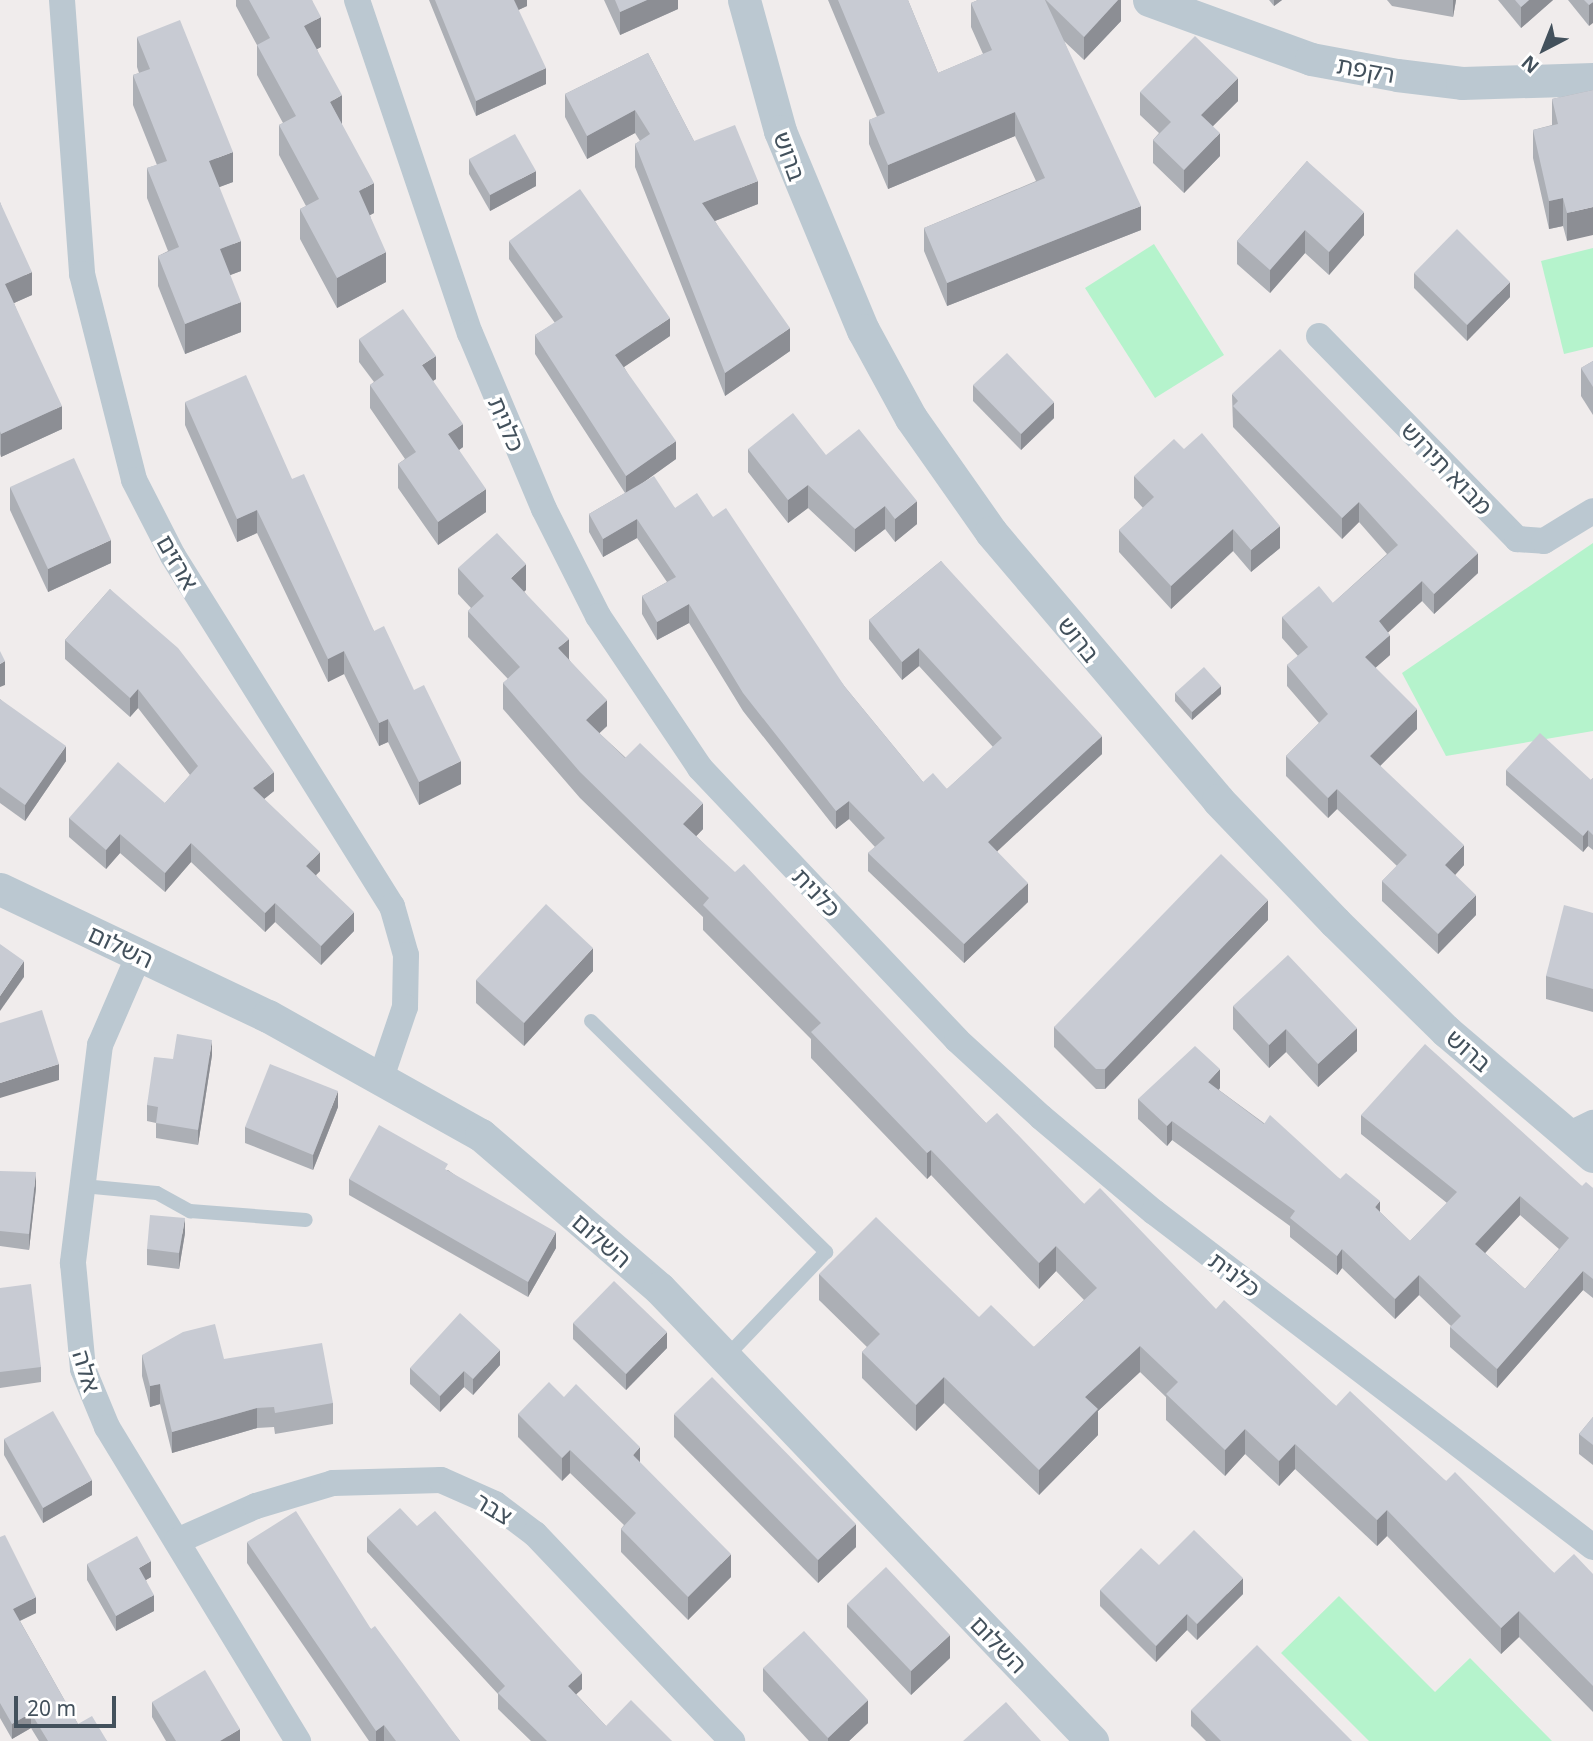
<!DOCTYPE html>
<meta charset="utf-8">
<style>
body{margin:0}
#map{position:relative;width:1593px;height:1741px;overflow:hidden;background:#f0ecec;font-family:"Noto Sans","Noto Sans Hebrew",sans-serif}
div>[style]{position:absolute}
.green>*{inset:0;background:#b5f3cc}
.service>*{height:14px;margin:-7px;padding:0 7px;transform-origin:7px;border-radius:7px;background:#bbc8d1}
.minor>*{height:26px;margin:-13px;padding:0 13px;transform-origin:13px;border-radius:13px;background:#bbc8d1}
.tertiary>*{height:33px;margin:-16.5px;padding:0 16.5px;transform-origin:16.5px;border-radius:16.5px;background:#bbc8d1}
.wall>*{inset:0;background:#acafb5}
.shaded-wall>*{inset:0;background:#8c8e94}
.building>*{inset:0;background:#c8cbd3}
span{translate:-50% -50%;white-space:nowrap;text-align:center;line-height:1.15;-webkit-text-stroke:7px #fff;paint-order:stroke}
.street-label{font-size:24px;color:#43515c}
.north{position:absolute;left:1509px;top:14px;width:70px;height:70px;-webkit-text-stroke:5px #fff;paint-order:stroke;rotate:222deg;font-size:19px;font-weight:700;line-height:28px;text-align:center;color:#43515c}
.north::after{content:'';display:block;margin:auto;width:24px;height:32px;background:#43515c;clip-path:polygon(50% 0,100% 100%,50% 72%,0 100%)}
.scale{position:absolute;left:14px;top:1696px;width:102px;height:32px;box-sizing:border-box;border:4px solid #43515c;border-top:0;padding-left:9px;font-size:21px;line-height:24px;white-space:nowrap;color:#43515c;-webkit-text-stroke:5px #fff;paint-order:stroke}
</style>
<div id="map">
<div class="green">
<i style="clip-path:polygon(1154px 244px,1224px 355px,1155px 398px,1085px 288px)"></i>
<i style="clip-path:polygon(1593px 248px,1593px 347px,1564px 354px,1541px 261px)"></i>
<i style="clip-path:polygon(1593px 543px,1593px 731px,1446px 756px,1402px 673px)"></i>
<i style="clip-path:polygon(1339px 1596px,1435px 1692px,1470px 1658px,1552px 1741px,1369px 1741px,1281px 1653px)"></i>
</div>
<div class="service">
<i style="left:591px;top:1021px;width:330px;rotate:44.5deg"></i>
<i style="left:826px;top:1252px;width:145px;rotate:133.6deg"></i>
<i style="left:83px;top:1186px;width:74px;rotate:5.4deg"></i>
<i style="left:157px;top:1193px;width:38px;rotate:29deg"></i>
<i style="left:190px;top:1211px;width:116px;rotate:4.4deg"></i>
</div>
<div class="minor">
<i style="left:62px;top:0;width:275px;rotate:85.8deg"></i>
<i style="left:82px;top:274px;width:212px;rotate:75.8deg"></i>
<i style="left:134px;top:480px;width:85px;rotate:62.8deg"></i>
<i style="left:173px;top:556px;width:413px;rotate:58deg"></i>
<i style="left:392px;top:906px;width:51px;rotate:74.1deg"></i>
<i style="left:406px;top:955px;width:52px;rotate:91.1deg"></i>
<i style="left:405px;top:1007px;width:72px;rotate:108.7deg"></i>
<i style="left:357px;top:0;width:352px;rotate:71.3deg"></i>
<i style="left:470px;top:333px;width:191px;rotate:67.2deg"></i>
<i style="left:544px;top:509px;width:120px;rotate:63.2deg"></i>
<i style="left:598px;top:616px;width:183px;rotate:56.1deg"></i>
<i style="left:700px;top:768px;width:374px;rotate:46.6deg"></i>
<i style="left:957px;top:1040px;width:114px;rotate:42.5deg"></i>
<i style="left:1041px;top:1117px;width:148px;rotate:40.1deg"></i>
<i style="left:1154px;top:1212px;width:552px;rotate:37.35deg"></i>
<i style="left:1319px;top:336px;width:284px;rotate:45.7deg"></i>
<i style="left:1517px;top:539px;width:27px;rotate:4deg"></i>
<i style="left:1544px;top:541px;width:57px;rotate:-31.5deg"></i>
<i style="left:139px;top:955px;width:98px;rotate:113.4deg"></i>
<i style="left:100px;top:1045px;width:220px;rotate:97.1deg"></i>
<i style="left:73px;top:1263px;width:106px;rotate:84.6deg"></i>
<i style="left:83px;top:1369px;width:63px;rotate:67.5deg"></i>
<i style="left:107px;top:1427px;width:368px;rotate:58.7deg"></i>
<i style="left:1568px;top:1135px;width:28px;rotate:-26deg"></i>
<i style="left:177px;top:1541px;width:86px;rotate:-23.9deg"></i>
<i style="left:256px;top:1506px;width:80px;rotate:-16.6deg"></i>
<i style="left:333px;top:1483px;width:108px;rotate:-1.6deg"></i>
<i style="left:441px;top:1480px;width:59px;rotate:24deg"></i>
<i style="left:495px;top:1504px;width:50px;rotate:36.9deg"></i>
<i style="left:535px;top:1534px;width:286px;rotate:46.4deg"></i>
</div>
<div class="tertiary">
<i style="left:744px;top:0;width:136px;rotate:74.6deg"></i>
<i style="left:780px;top:131px;width:216px;rotate:67.4deg"></i>
<i style="left:863px;top:330px;width:100px;rotate:61.4deg"></i>
<i style="left:911px;top:418px;width:139px;rotate:54.9deg"></i>
<i style="left:991px;top:532px;width:351px;rotate:49.7deg"></i>
<i style="left:1218px;top:800px;width:169px;rotate:46.2deg"></i>
<i style="left:1335px;top:922px;width:156px;rotate:44.5deg"></i>
<i style="left:1446px;top:1031px;width:193px;rotate:40.4deg"></i>
<i style="left:1149px;top:0;width:172px;rotate:20deg"></i>
<i style="left:1311px;top:59px;width:87px;rotate:10.5deg"></i>
<i style="left:1397px;top:75px;width:65px;rotate:7deg"></i>
<i style="left:1462px;top:83px;width:131px;rotate:-1.7deg"></i>
<i style="left:0;top:889px;width:297px;rotate:25.4deg"></i>
<i style="left:268px;top:1016px;width:244px;rotate:29.2deg"></i>
<i style="left:481px;top:1135px;width:235px;rotate:40.7deg"></i>
<i style="left:659px;top:1288px;width:627px;rotate:46.29deg"></i>
</div>
<div class="wall">
<i style="clip-path:polygon(236px 0,312px 0,321px 47px,317px 49px,342px 125px,374px 213px,370px 215px,386px 282px,337px 308px,300px 239px,300px 209px,306px 206px,279px 155px,279px 125px,283px 123px,257px 75px,257px 45px,236px 6px)"></i>
<i style="clip-path:polygon(429px 0,527px 0,527px 6px,518px 10px,546px 84px,476px 116px)"></i>
<i style="clip-path:polygon(604px 0,678px 0,678px 9px,620px 35px)"></i>
<i style="clip-path:polygon(828px 0,908px 0,938px 73px,983px 54px,971px 27px,971px 3px,978px 0,1121px 0,1121px 21px,1084px 60px,1064px 41px,1141px 230px,947px 306px,924px 251px,924px 228px,1036px 181px,1015px 136px,888px 189px,869px 144px,869px 120px,877px 117px)"></i>
<i style="clip-path:polygon(1269px 0,1282px 0,1274px 6px)"></i>
<i style="clip-path:polygon(1387px 0,1456px 0,1453px 17px,1392px 6px)"></i>
<i style="clip-path:polygon(1498px 0,1553px 0,1521px 28px)"></i>
<i style="clip-path:polygon(1568px 0,1593px 0,1589px 26px)"></i>
<i style="clip-path:polygon(137px 37px,233px 182px,219px 187px,241px 271px,230px 275px,241px 332px,185px 354px,158px 286px,158px 256px,168px 251px,147px 198px,147px 168px,157px 165px,133px 105px,133px 75px,139px 73px,137px 67px)"></i>
<i style="clip-path:polygon(648px 53px,694px 141px,758px 204px,715px 221px,790px 351px,725px 396px,635px 167px,635px 144px,640px 141px,635px 133px,587px 159px,565px 117px,565px 94px)"></i>
<i style="clip-path:polygon(1593px 90px,1567px 241px,1563px 226px,1549px 229px,1533px 158px,1533px 130px,1552px 125px,1552px 99px)"></i>
<i style="clip-path:polygon(1140px 92px,1238px 101px,1213px 126px,1220px 156px,1184px 193px,1153px 163px,1153px 140px,1159px 133px,1140px 115px)"></i>
<i style="clip-path:polygon(469px 159px,536px 186px,490px 211px,469px 174px)"></i>
<i style="clip-path:polygon(1307px 161px,1364px 235px,1329px 275px,1305px 253px,1270px 293px,1237px 264px,1237px 241px)"></i>
<i style="clip-path:polygon(0 202px,32px 295px,14px 303px,62px 429px,1px 457px,0 454px)"></i>
<i style="clip-path:polygon(509px 241px,670px 336px,624px 367px,676px 459px,639px 485px,675px 508px,713px 517px,845px 687px,923px 782px,947px 789px,993px 747px,919px 666px,902px 680px,869px 639px,869px 620px,941px 561px,1102px 754px,997px 851px,1028px 902px,964px 963px,868px 871px,868px 853px,875px 847px,849px 819px,836px 829px,743px 711px,689px 623px,657px 640px,642px 614px,642px 596px,667px 582px,637px 538px,603px 557px,589px 532px,589px 514px,625px 493px,535px 354px,535px 335px,555px 323px,509px 259px)"></i>
<i style="clip-path:polygon(1414px 273px,1510px 297px,1467px 341px,1414px 288px)"></i>
<i style="clip-path:polygon(359px 339px,436px 379px,433px 381px,463px 447px,459px 450px,486px 512px,438px 545px,398px 488px,398px 464px,405px 459px,370px 408px,370px 385px,374px 382px,359px 362px)"></i>
<i style="clip-path:polygon(1593px 361px,1593px 415px,1581px 396px,1581px 368px)"></i>
<i style="clip-path:polygon(973px 385px,1054px 418px,1021px 450px,973px 401px)"></i>
<i style="clip-path:polygon(1232px 394px,1478px 573px,1434px 614px,1422px 601px,1388px 632px,1390px 655px,1375px 668px,1417px 729px,1380px 766px,1464px 865px,1455px 875px,1476px 915px,1438px 954px,1382px 901px,1382px 881px,1397px 866px,1337px 809px,1328px 818px,1286px 776px,1286px 756px,1319px 723px,1287px 686px,1287px 665px,1298px 656px,1282px 638px,1282px 617px,1333px 603px,1387px 554px,1359px 522px,1342px 539px,1233px 427px)"></i>
<i style="clip-path:polygon(185px 402px,292px 479px,374px 631px,461px 784px,419px 805px,388px 742px,379px 746px,344px 674px,328px 682px,257px 533px,237px 542px,185px 425px)"></i>
<i style="clip-path:polygon(748px 449px,826px 455px,917px 524px,895px 542px,885px 529px,855px 552px,808px 508px,788px 523px,748px 472px)"></i>
<i style="clip-path:polygon(1134px 476px,1280px 548px,1251px 572px,1233px 551px,1171px 609px,1119px 552px,1119px 530px,1143px 508px,1134px 498px)"></i>
<i style="clip-path:polygon(10px 487px,111px 563px,48px 592px,10px 510px)"></i>
<i style="clip-path:polygon(458px 568px,526px 590px,524px 591px,569px 659px,607px 726px,599px 733px,703px 829px,696px 836px,986px 1123px,1084px 1204px,1336px 1406px,1446px 1481px,1554px 1573px,1593px 1574px,1593px 1712px,1519px 1637px,1501px 1654px,1387px 1536px,1377px 1546px,1295px 1469px,1279px 1486px,1245px 1454px,1225px 1476px,1166px 1420px,1166px 1397px,1140px 1372px,1098px 1411px,1098px 1435px,1039px 1495px,944px 1403px,916px 1431px,862px 1378px,862px 1352px,867px 1347px,819px 1300px,819px 1274px,979px 1317px,1034px 1347px,1084px 1300px,1056px 1271px,1039px 1289px,931px 1175px,927px 1179px,811px 1058px,811px 1039px,703px 930px,703px 917px,580px 798px,503px 709px,503px 683px,508px 679px,468px 637px,468px 611px,471px 608px,458px 594px)"></i>
<i style="clip-path:polygon(110px 589px,274px 791px,264px 799px,320px 871px,316px 875px,354px 931px,321px 965px,275px 922px,265px 932px,191px 862px,165px 892px,120px 853px,106px 869px,69px 837px,69px 818px,165px 803px,190px 775px,138px 708px,130px 717px,65px 659px,65px 640px)"></i>
<i style="clip-path:polygon(1175px 693px,1221px 694px,1192px 720px,1175px 701px)"></i>
<i style="clip-path:polygon(0 699px,66px 761px,25px 821px,0 803px)"></i>
<i style="clip-path:polygon(1506px 770px,1591px 780px,1593px 778px,1593px 850px,1588px 846px,1583px 852px,1506px 785px)"></i>
<i style="clip-path:polygon(1593px 913px,1593px 1012px,1546px 999px,1546px 976px)"></i>
<i style="clip-path:polygon(1268px 920px,1105px 1089px,1096px 1089px,1054px 1047px,1054px 1027px)"></i>
<i style="clip-path:polygon(593px 971px,524px 1046px,476px 1003px,476px 980px)"></i>
<i style="clip-path:polygon(1233px 1006px,1357px 1051px,1318px 1087px,1286px 1052px,1269px 1068px,1233px 1029px)"></i>
<i style="clip-path:polygon(212px 1055px,198px 1145px,156px 1138px,156px 1123px,147px 1121px,147px 1105px,173px 1059px)"></i>
<i style="clip-path:polygon(evenodd,1220px 1088px,1219px 1090px,1340px 1179px,1380px 1212px,1410px 1241px,1447px 1203px,1361px 1134px,1361px 1115px,1582px 1186px,1593px 1188px,1593px 1298px,1583px 1290px,1497px 1388px,1450px 1347px,1450px 1327px,1451px 1326px,1419px 1295px,1395px 1319px,1342px 1268px,1337px 1275px,1290px 1237px,1290px 1226px,1172px 1140px,1167px 1146px,1138px 1119px,1138px 1099px,1220px 1088px,1520px 1215px,1559px 1249px,1525px 1289px,1485px 1253px,1520px 1215px)"></i>
<i style="clip-path:polygon(338px 1107px,313px 1170px,245px 1143px,245px 1127px)"></i>
<i style="clip-path:polygon(448px 1170px,556px 1248px,528px 1297px,349px 1195px,349px 1179px)"></i>
<i style="clip-path:polygon(0 1171px,36px 1188px,29px 1250px,0 1246px)"></i>
<i style="clip-path:polygon(185px 1233px,179px 1269px,147px 1265px,147px 1249px)"></i>
<i style="clip-path:polygon(0 1288px,41px 1367px,41px 1382px,0 1388px)"></i>
<i style="clip-path:polygon(573px 1323px,667px 1348px,626px 1390px,573px 1339px)"></i>
<i style="clip-path:polygon(142px 1355px,224px 1359px,333px 1403px,333px 1424px,275px 1434px,274px 1427px,257px 1428px,172px 1453px,160px 1404px,150px 1407px,142px 1376px)"></i>
<i style="clip-path:polygon(500px 1365px,473px 1395px,464px 1387px,440px 1412px,410px 1384px,410px 1368px)"></i>
<i style="clip-path:polygon(564px 1397px,640px 1463px,731px 1577px,688px 1620px,621px 1552px,621px 1529px,624px 1525px,570px 1473px,562px 1481px,518px 1437px,518px 1414px)"></i>
<i style="clip-path:polygon(674px 1414px,856px 1547px,818px 1583px,674px 1437px)"></i>
<i style="clip-path:polygon(1593px 1417px,1593px 1465px,1579px 1454px,1579px 1434px)"></i>
<i style="clip-path:polygon(4px 1439px,92px 1495px,43px 1523px,4px 1455px)"></i>
<i style="clip-path:polygon(417px 1526px,582px 1689px,576px 1694px,606px 1726px,672px 1741px,531px 1741px,498px 1709px,498px 1694px,367px 1552px,367px 1537px)"></i>
<i style="clip-path:polygon(0 1537px,36px 1613px,20px 1621px,78px 1724px,107px 1741px,39px 1741px,31px 1728px,12px 1739px,0 1718px)"></i>
<i style="clip-path:polygon(247px 1542px,371px 1629px,460px 1741px,369px 1741px,247px 1563px)"></i>
<i style="clip-path:polygon(87px 1564px,151px 1577px,146px 1580px,154px 1611px,116px 1631px,87px 1580px)"></i>
<i style="clip-path:polygon(1100px 1590px,1243px 1594px,1197px 1640px,1187px 1630px,1156px 1662px,1100px 1606px)"></i>
<i style="clip-path:polygon(847px 1604px,950px 1658px,911px 1695px,847px 1627px)"></i>
<i style="clip-path:polygon(763px 1668px,868px 1723px,849px 1741px,809px 1741px,763px 1691px)"></i>
<i style="clip-path:polygon(152px 1702px,240px 1741px,166px 1741px,152px 1717px)"></i>
<i style="clip-path:polygon(1191px 1710px,1352px 1741px,1206px 1741px,1191px 1726px)"></i>
</div>
<div class="shaded-wall">
<i style="clip-path:polygon(512px 0,527px 0,527px 6px,512px 13px)"></i>
<i style="clip-path:polygon(647px 0,678px 0,678px 9px,620px 35px,620px 12px)"></i>
<i style="clip-path:polygon(1118px 0,1121px 0,1121px 21px,1084px 60px,1084px 37px)"></i>
<i style="clip-path:polygon(1274px 0,1282px 0,1274px 6px)"></i>
<i style="clip-path:polygon(1453px 0,1456px 0,1453px 17px)"></i>
<i style="clip-path:polygon(1529px 0,1553px 0,1521px 28px,1521px 7px)"></i>
<i style="clip-path:polygon(1593px 2px,1593px 23px,1589px 26px,1589px 5px)"></i>
<i style="clip-path:polygon(321px 17px,321px 47px,304px 56px,304px 26px)"></i>
<i style="clip-path:polygon(546px 68px,546px 84px,476px 116px,476px 101px)"></i>
<i style="clip-path:polygon(1238px 78px,1238px 101px,1201px 138px,1201px 115px)"></i>
<i style="clip-path:polygon(342px 95px,342px 125px,330px 102px)"></i>
<i style="clip-path:polygon(635px 110px,635px 133px,587px 159px,587px 136px)"></i>
<i style="clip-path:polygon(1015px 112px,1015px 136px,888px 189px,888px 165px)"></i>
<i style="clip-path:polygon(1220px 133px,1220px 156px,1184px 193px,1184px 170px)"></i>
<i style="clip-path:polygon(233px 152px,233px 182px,209px 191px,209px 161px)"></i>
<i style="clip-path:polygon(536px 171px,536px 186px,490px 211px,490px 195px)"></i>
<i style="clip-path:polygon(758px 181px,758px 204px,702px 226px,702px 203px)"></i>
<i style="clip-path:polygon(374px 183px,374px 213px,359px 221px,359px 191px)"></i>
<i style="clip-path:polygon(1563px 198px,1563px 226px,1549px 229px,1549px 201px)"></i>
<i style="clip-path:polygon(1141px 206px,1141px 230px,947px 306px,947px 283px)"></i>
<i style="clip-path:polygon(1593px 207px,1593px 235px,1567px 241px,1567px 213px)"></i>
<i style="clip-path:polygon(1364px 212px,1364px 235px,1329px 275px,1329px 252px)"></i>
<i style="clip-path:polygon(1305px 230px,1305px 253px,1270px 293px,1270px 270px)"></i>
<i style="clip-path:polygon(241px 241px,241px 271px,220px 279px,220px 249px)"></i>
<i style="clip-path:polygon(386px 252px,386px 282px,337px 308px,337px 278px)"></i>
<i style="clip-path:polygon(32px 272px,32px 295px,5px 307px,5px 284px)"></i>
<i style="clip-path:polygon(1510px 282px,1510px 297px,1467px 341px,1467px 325px)"></i>
<i style="clip-path:polygon(241px 302px,241px 332px,185px 354px,185px 324px)"></i>
<i style="clip-path:polygon(670px 318px,670px 336px,615px 373px,615px 355px)"></i>
<i style="clip-path:polygon(790px 328px,790px 351px,725px 396px,725px 373px)"></i>
<i style="clip-path:polygon(436px 356px,436px 379px,422px 388px,422px 365px)"></i>
<i style="clip-path:polygon(1054px 402px,1054px 418px,1021px 450px,1021px 434px)"></i>
<i style="clip-path:polygon(62px 406px,62px 429px,1px 457px,1px 434px)"></i>
<i style="clip-path:polygon(463px 424px,463px 447px,448px 458px,448px 434px)"></i>
<i style="clip-path:polygon(676px 441px,676px 459px,626px 495px,626px 476px)"></i>
<i style="clip-path:polygon(808px 485px,808px 508px,788px 523px,788px 500px)"></i>
<i style="clip-path:polygon(486px 489px,486px 512px,438px 545px,438px 522px)"></i>
<i style="clip-path:polygon(917px 501px,917px 524px,895px 542px,895px 519px)"></i>
<i style="clip-path:polygon(1359px 502px,1359px 522px,1342px 539px,1342px 518px)"></i>
<i style="clip-path:polygon(885px 506px,885px 529px,855px 552px,855px 529px)"></i>
<i style="clip-path:polygon(257px 510px,257px 533px,237px 542px,237px 519px)"></i>
<i style="clip-path:polygon(637px 519px,637px 538px,603px 557px,603px 539px)"></i>
<i style="clip-path:polygon(1280px 526px,1280px 548px,1251px 572px,1251px 550px)"></i>
<i style="clip-path:polygon(1233px 529px,1233px 551px,1171px 609px,1171px 586px)"></i>
<i style="clip-path:polygon(111px 540px,111px 563px,48px 592px,48px 569px)"></i>
<i style="clip-path:polygon(1478px 553px,1478px 573px,1434px 614px,1434px 594px)"></i>
<i style="clip-path:polygon(526px 564px,526px 590px,511px 603px,511px 578px)"></i>
<i style="clip-path:polygon(1422px 581px,1422px 601px,1379px 641px,1379px 621px)"></i>
<i style="clip-path:polygon(689px 604px,689px 623px,657px 640px,657px 622px)"></i>
<i style="clip-path:polygon(1390px 635px,1390px 655px,1365px 677px,1365px 657px)"></i>
<i style="clip-path:polygon(569px 639px,569px 665px,558px 648px)"></i>
<i style="clip-path:polygon(919px 648px,919px 666px,902px 680px,902px 662px)"></i>
<i style="clip-path:polygon(344px 651px,344px 674px,328px 682px,328px 659px)"></i>
<i style="clip-path:polygon(5px 661px,5px 685px,0 687px,0 664px)"></i>
<i style="clip-path:polygon(1221px 686px,1221px 694px,1192px 720px,1192px 712px)"></i>
<i style="clip-path:polygon(138px 689px,138px 708px,130px 717px,130px 698px)"></i>
<i style="clip-path:polygon(607px 700px,607px 726px,586px 746px,586px 720px)"></i>
<i style="clip-path:polygon(1417px 709px,1417px 729px,1370px 776px,1370px 756px)"></i>
<i style="clip-path:polygon(388px 719px,388px 742px,379px 746px,379px 723px)"></i>
<i style="clip-path:polygon(1102px 736px,1102px 754px,988px 860px,988px 842px)"></i>
<i style="clip-path:polygon(66px 746px,66px 761px,25px 821px,25px 805px)"></i>
<i style="clip-path:polygon(461px 761px,461px 784px,419px 805px,419px 782px)"></i>
<i style="clip-path:polygon(274px 772px,274px 791px,253px 808px,253px 788px)"></i>
<i style="clip-path:polygon(1337px 789px,1337px 809px,1328px 818px,1328px 798px)"></i>
<i style="clip-path:polygon(849px 801px,849px 819px,836px 829px,836px 811px)"></i>
<i style="clip-path:polygon(703px 803px,703px 829px,683px 850px,683px 824px)"></i>
<i style="clip-path:polygon(1588px 830px,1588px 846px,1583px 852px,1583px 836px)"></i>
<i style="clip-path:polygon(120px 834px,120px 853px,106px 869px,106px 850px)"></i>
<i style="clip-path:polygon(191px 843px,191px 862px,165px 892px,165px 873px)"></i>
<i style="clip-path:polygon(1464px 845px,1464px 865px,1445px 886px,1445px 865px)"></i>
<i style="clip-path:polygon(320px 852px,320px 871px,306px 885px,306px 866px)"></i>
<i style="clip-path:polygon(1028px 883px,1028px 902px,964px 963px,964px 944px)"></i>
<i style="clip-path:polygon(1476px 895px,1476px 915px,1438px 954px,1438px 934px)"></i>
<i style="clip-path:polygon(1268px 900px,1268px 920px,1105px 1089px,1105px 1069px)"></i>
<i style="clip-path:polygon(275px 903px,275px 922px,265px 932px,265px 913px)"></i>
<i style="clip-path:polygon(354px 912px,354px 931px,321px 965px,321px 946px)"></i>
<i style="clip-path:polygon(593px 948px,593px 971px,524px 1046px,524px 1023px)"></i>
<i style="clip-path:polygon(24px 961px,24px 977px,0 1011px,0 996px)"></i>
<i style="clip-path:polygon(1357px 1028px,1357px 1051px,1318px 1087px,1318px 1064px)"></i>
<i style="clip-path:polygon(1286px 1029px,1286px 1052px,1269px 1068px,1269px 1045px)"></i>
<i style="clip-path:polygon(212px 1040px,212px 1055px,198px 1145px,198px 1130px)"></i>
<i style="clip-path:polygon(59px 1064px,59px 1080px,0 1098px,0 1083px)"></i>
<i style="clip-path:polygon(1220px 1069px,1220px 1088px,1208px 1101px,1208px 1082px)"></i>
<i style="clip-path:polygon(338px 1091px,338px 1107px,313px 1170px,313px 1155px)"></i>
<i style="clip-path:polygon(1172px 1121px,1172px 1140px,1167px 1146px,1167px 1126px)"></i>
<i style="clip-path:polygon(931px 1150px,931px 1175px,927px 1179px,927px 1153px)"></i>
<i style="clip-path:polygon(36px 1172px,36px 1188px,29px 1250px,29px 1234px)"></i>
<i style="clip-path:polygon(1520px 1196px,1520px 1215px,1475px 1264px,1475px 1244px)"></i>
<i style="clip-path:polygon(1380px 1201px,1380px 1220px,1375px 1207px)"></i>
<i style="clip-path:polygon(185px 1218px,185px 1233px,179px 1269px,179px 1253px)"></i>
<i style="clip-path:polygon(556px 1232px,556px 1248px,528px 1297px,528px 1282px)"></i>
<i style="clip-path:polygon(1056px 1246px,1056px 1271px,1039px 1289px,1039px 1263px)"></i>
<i style="clip-path:polygon(1342px 1249px,1342px 1268px,1337px 1275px,1337px 1256px)"></i>
<i style="clip-path:polygon(1583px 1271px,1583px 1290px,1497px 1388px,1497px 1369px)"></i>
<i style="clip-path:polygon(1419px 1275px,1419px 1295px,1395px 1319px,1395px 1299px)"></i>
<i style="clip-path:polygon(667px 1332px,667px 1348px,626px 1390px,626px 1374px)"></i>
<i style="clip-path:polygon(1140px 1346px,1140px 1372px,1098px 1411px,1098px 1435px,1039px 1495px,1039px 1470px,1085px 1397px)"></i>
<i style="clip-path:polygon(500px 1350px,500px 1365px,473px 1395px,473px 1379px)"></i>
<i style="clip-path:polygon(464px 1371px,464px 1387px,440px 1412px,440px 1396px)"></i>
<i style="clip-path:polygon(944px 1377px,944px 1403px,916px 1431px,916px 1405px)"></i>
<i style="clip-path:polygon(160px 1384px,160px 1404px,150px 1407px,150px 1386px)"></i>
<i style="clip-path:polygon(257px 1408px,257px 1428px,172px 1453px,172px 1432px)"></i>
<i style="clip-path:polygon(1245px 1429px,1245px 1454px,1225px 1476px,1225px 1450px)"></i>
<i style="clip-path:polygon(1295px 1444px,1295px 1469px,1279px 1486px,1279px 1461px)"></i>
<i style="clip-path:polygon(640px 1447px,640px 1470px,633px 1455px)"></i>
<i style="clip-path:polygon(570px 1450px,570px 1473px,562px 1481px,562px 1458px)"></i>
<i style="clip-path:polygon(92px 1480px,92px 1495px,43px 1523px,43px 1508px)"></i>
<i style="clip-path:polygon(1387px 1510px,1387px 1536px,1377px 1546px,1377px 1520px)"></i>
<i style="clip-path:polygon(856px 1524px,856px 1547px,818px 1583px,818px 1560px)"></i>
<i style="clip-path:polygon(731px 1554px,731px 1577px,688px 1620px,688px 1597px)"></i>
<i style="clip-path:polygon(151px 1561px,151px 1577px,139px 1584px,139px 1568px)"></i>
<i style="clip-path:polygon(1243px 1578px,1243px 1594px,1197px 1640px,1197px 1624px)"></i>
<i style="clip-path:polygon(154px 1595px,154px 1611px,116px 1631px,116px 1616px)"></i>
<i style="clip-path:polygon(36px 1597px,36px 1613px,13px 1624px,13px 1609px)"></i>
<i style="clip-path:polygon(1519px 1611px,1519px 1637px,1501px 1654px,1501px 1628px)"></i>
<i style="clip-path:polygon(1187px 1614px,1187px 1630px,1156px 1662px,1156px 1646px)"></i>
<i style="clip-path:polygon(950px 1635px,950px 1658px,911px 1695px,911px 1671px)"></i>
<i style="clip-path:polygon(582px 1673px,582px 1689px,568px 1702px,568px 1686px)"></i>
<i style="clip-path:polygon(868px 1700px,868px 1723px,849px 1741px,828px 1741px,828px 1738px)"></i>
<i style="clip-path:polygon(31px 1713px,31px 1728px,12px 1739px,12px 1724px)"></i>
<i style="clip-path:polygon(384px 1725px,384px 1741px,376px 1741px,376px 1731px)"></i>
<i style="clip-path:polygon(240px 1729px,240px 1741px,220px 1741px)"></i>
</div>
<div class="building">
<i style="clip-path:polygon(249px 0,312px 0,321px 17px,304px 26px,342px 95px,330px 102px,374px 183px,359px 191px,386px 252px,337px 278px,300px 209px,319px 199px,279px 125px,296px 116px,257px 45px,270px 38px)"></i>
<i style="clip-path:polygon(435px 0,514px 0,546px 68px,476px 101px)"></i>
<i style="clip-path:polygon(615px 0,647px 0,620px 12px)"></i>
<i style="clip-path:polygon(838px 0,908px 0,938px 73px,992px 50px,971px 3px,978px 0,1045px 0,1141px 206px,947px 283px,924px 228px,1045px 178px,1015px 112px,888px 165px,869px 120px,885px 113px)"></i>
<i style="clip-path:polygon(1046px 0,1118px 0,1084px 37px)"></i>
<i style="clip-path:polygon(1515px 0,1529px 0,1521px 7px)"></i>
<i style="clip-path:polygon(1584px 0,1593px 0,1593px 2px,1589px 5px)"></i>
<i style="clip-path:polygon(180px 20px,233px 152px,209px 161px,241px 241px,220px 249px,241px 302px,185px 324px,158px 256px,179px 247px,147px 168px,167px 161px,133px 75px,150px 69px,137px 37px)"></i>
<i style="clip-path:polygon(1195px 36px,1238px 78px,1201px 115px,1220px 133px,1184px 170px,1153px 140px,1171px 122px,1140px 92px)"></i>
<i style="clip-path:polygon(648px 53px,694px 141px,735px 125px,758px 181px,702px 203px,790px 328px,725px 373px,635px 144px,650px 134px,635px 110px,587px 136px,565px 94px)"></i>
<i style="clip-path:polygon(1593px 90px,1593px 207px,1567px 213px,1563px 198px,1549px 201px,1533px 130px,1558px 124px,1552px 99px)"></i>
<i style="clip-path:polygon(515px 134px,536px 171px,490px 195px,469px 159px)"></i>
<i style="clip-path:polygon(1307px 161px,1364px 212px,1329px 252px,1305px 230px,1270px 270px,1237px 241px)"></i>
<i style="clip-path:polygon(580px 189px,670px 318px,615px 355px,676px 441px,626px 476px,535px 335px,563px 317px,509px 241px)"></i>
<i style="clip-path:polygon(0 202px,32px 272px,5px 284px,62px 406px,1px 434px,0 431px)"></i>
<i style="clip-path:polygon(1457px 229px,1510px 282px,1467px 325px,1414px 273px)"></i>
<i style="clip-path:polygon(403px 309px,436px 356px,422px 365px,463px 424px,448px 434px,486px 489px,438px 522px,398px 464px,416px 452px,370px 385px,384px 375px,359px 339px)"></i>
<i style="clip-path:polygon(1280px 349px,1478px 553px,1434px 594px,1422px 581px,1379px 621px,1390px 635px,1365px 657px,1417px 709px,1370px 756px,1464px 845px,1445px 865px,1476px 895px,1438px 934px,1382px 881px,1407px 855px,1337px 789px,1328px 798px,1286px 756px,1328px 714px,1287px 665px,1308px 647px,1282px 617px,1319px 586px,1333px 603px,1398px 545px,1359px 502px,1342px 518px,1233px 406px,1238px 401px,1232px 394px)"></i>
<i style="clip-path:polygon(1007px 353px,1054px 402px,1021px 434px,973px 385px)"></i>
<i style="clip-path:polygon(1593px 361px,1593px 387px,1581px 368px)"></i>
<i style="clip-path:polygon(246px 375px,292px 479px,304px 474px,374px 631px,384px 626px,414px 690px,424px 685px,461px 761px,419px 782px,388px 719px,379px 723px,344px 651px,328px 659px,257px 510px,237px 519px,185px 402px)"></i>
<i style="clip-path:polygon(793px 413px,826px 455px,859px 429px,917px 501px,895px 519px,885px 506px,855px 529px,808px 485px,788px 500px,748px 449px)"></i>
<i style="clip-path:polygon(1202px 433px,1280px 526px,1251px 550px,1233px 529px,1171px 586px,1119px 530px,1154px 497px,1134px 476px,1174px 439px,1184px 449px)"></i>
<i style="clip-path:polygon(74px 458px,111px 540px,48px 569px,10px 487px)"></i>
<i style="clip-path:polygon(654px 476px,675px 508px,697px 493px,713px 517px,726px 508px,845px 687px,923px 782px,933px 773px,947px 789px,1002px 738px,919px 648px,902px 662px,869px 620px,941px 561px,1102px 736px,988px 842px,1028px 883px,964px 944px,868px 853px,885px 838px,849px 801px,836px 811px,743px 693px,689px 604px,657px 622px,642px 596px,676px 577px,637px 519px,603px 539px,589px 514px)"></i>
<i style="clip-path:polygon(497px 533px,526px 564px,511px 578px,569px 639px,558px 648px,607px 700px,586px 720px,625px 758px,640px 743px,703px 803px,683px 824px,735px 872px,744px 864px,986px 1123px,997px 1113px,1084px 1204px,1100px 1188px,1216px 1309px,1224px 1300px,1336px 1406px,1350px 1391px,1446px 1481px,1455px 1472px,1554px 1573px,1574px 1554px,1593px 1574px,1593px 1686px,1519px 1611px,1501px 1628px,1387px 1510px,1377px 1520px,1295px 1444px,1279px 1461px,1245px 1429px,1225px 1450px,1166px 1394px,1178px 1382px,1140px 1346px,1085px 1397px,1098px 1409px,1039px 1470px,944px 1377px,916px 1405px,862px 1352px,880px 1334px,819px 1274px,876px 1217px,979px 1317px,991px 1305px,1034px 1347px,1097px 1288px,1056px 1246px,1039px 1263px,931px 1150px,927px 1153px,811px 1032px,821px 1023px,703px 905px,709px 898px,580px 772px,503px 683px,520px 667px,468px 611px,484px 596px,458px 568px)"></i>
<i style="clip-path:polygon(110px 589px,178px 648px,274px 772px,253px 788px,320px 852px,306px 866px,354px 912px,321px 946px,275px 903px,265px 913px,191px 843px,165px 873px,120px 834px,106px 850px,69px 818px,118px 762px,165px 803px,198px 766px,138px 689px,130px 698px,65px 640px)"></i>
<i style="clip-path:polygon(0 651px,5px 661px,0 664px)"></i>
<i style="clip-path:polygon(1204px 667px,1221px 686px,1192px 712px,1175px 693px)"></i>
<i style="clip-path:polygon(0 699px,66px 746px,25px 805px,0 787px)"></i>
<i style="clip-path:polygon(1540px 733px,1591px 780px,1593px 778px,1593px 835px,1588px 830px,1583px 836px,1506px 770px)"></i>
<i style="clip-path:polygon(1221px 854px,1268px 900px,1105px 1069px,1096px 1069px,1054px 1027px)"></i>
<i style="clip-path:polygon(546px 904px,593px 948px,524px 1023px,476px 980px)"></i>
<i style="clip-path:polygon(1564px 905px,1593px 913px,1593px 989px,1546px 976px)"></i>
<i style="clip-path:polygon(0 944px,24px 961px,0 996px)"></i>
<i style="clip-path:polygon(1288px 955px,1357px 1028px,1318px 1064px,1286px 1029px,1269px 1045px,1233px 1006px)"></i>
<i style="clip-path:polygon(42px 1010px,59px 1064px,0 1083px,0 1023px)"></i>
<i style="clip-path:polygon(177px 1034px,212px 1040px,198px 1130px,156px 1123px,158px 1107px,147px 1105px,154px 1057px,173px 1059px)"></i>
<i style="clip-path:polygon(evenodd,1425px 1044px,1582px 1186px,1586px 1182px,1593px 1188px,1593px 1279px,1583px 1271px,1497px 1369px,1450px 1327px,1461px 1316px,1419px 1275px,1395px 1299px,1342px 1249px,1337px 1256px,1290px 1218px,1295px 1211px,1172px 1121px,1167px 1126px,1138px 1099px,1195px 1046px,1220px 1069px,1208px 1082px,1264px 1124px,1270px 1115px,1340px 1179px,1346px 1173px,1380px 1201px,1375px 1207px,1410px 1241px,1457px 1192px,1361px 1115px,1425px 1044px,1520px 1196px,1569px 1238px,1525px 1289px,1475px 1244px,1520px 1196px)"></i>
<i style="clip-path:polygon(270px 1064px,338px 1091px,313px 1155px,245px 1127px)"></i>
<i style="clip-path:polygon(379px 1125px,448px 1164px,445px 1169px,556px 1232px,528px 1282px,349px 1179px)"></i>
<i style="clip-path:polygon(0 1171px,36px 1172px,29px 1234px,0 1231px)"></i>
<i style="clip-path:polygon(150px 1215px,185px 1218px,179px 1253px,147px 1249px)"></i>
<i style="clip-path:polygon(614px 1281px,667px 1332px,626px 1374px,573px 1323px)"></i>
<i style="clip-path:polygon(31px 1284px,41px 1367px,0 1372px,0 1288px)"></i>
<i style="clip-path:polygon(460px 1313px,500px 1350px,473px 1379px,464px 1371px,440px 1396px,410px 1368px)"></i>
<i style="clip-path:polygon(215px 1324px,224px 1359px,322px 1343px,333px 1403px,275px 1413px,274px 1407px,257px 1408px,172px 1432px,160px 1384px,150px 1386px,142px 1355px,183px 1332px)"></i>
<i style="clip-path:polygon(712px 1377px,856px 1524px,818px 1560px,674px 1414px)"></i>
<i style="clip-path:polygon(549px 1382px,564px 1397px,576px 1384px,640px 1447px,633px 1455px,731px 1554px,688px 1597px,621px 1529px,636px 1513px,570px 1450px,562px 1458px,518px 1414px)"></i>
<i style="clip-path:polygon(53px 1411px,92px 1480px,43px 1508px,4px 1439px)"></i>
<i style="clip-path:polygon(1593px 1417px,1593px 1445px,1579px 1434px)"></i>
<i style="clip-path:polygon(400px 1508px,417px 1526px,435px 1511px,582px 1673px,568px 1686px,606px 1726px,631px 1700px,672px 1741px,547px 1741px,498px 1693px,505px 1686px,367px 1537px)"></i>
<i style="clip-path:polygon(296px 1511px,371px 1629px,375px 1626px,460px 1741px,396px 1741px,384px 1725px,376px 1731px,247px 1542px)"></i>
<i style="clip-path:polygon(1194px 1530px,1243px 1578px,1197px 1624px,1187px 1614px,1156px 1646px,1100px 1590px,1141px 1548px,1159px 1565px)"></i>
<i style="clip-path:polygon(5px 1535px,36px 1597px,13px 1609px,78px 1724px,92px 1716px,107px 1741px,48px 1741px,31px 1713px,12px 1724px,0 1703px,0 1537px)"></i>
<i style="clip-path:polygon(137px 1536px,151px 1561px,139px 1568px,154px 1595px,116px 1616px,87px 1564px)"></i>
<i style="clip-path:polygon(886px 1567px,950px 1635px,911px 1671px,847px 1604px)"></i>
<i style="clip-path:polygon(804px 1631px,868px 1700px,828px 1738px,763px 1668px)"></i>
<i style="clip-path:polygon(1257px 1645px,1352px 1741px,1221px 1741px,1191px 1710px)"></i>
<i style="clip-path:polygon(205px 1670px,240px 1729px,220px 1741px,176px 1741px,152px 1702px)"></i>
<i style="clip-path:polygon(1006px 1702px,1041px 1741px,963px 1741px)"></i>
</div>
<div class="street-label">
<span style="left:1366px;top:69px;rotate:10deg">רקפת</span>
<span style="left:790px;top:156px;rotate:70deg">ברוש</span>
<span style="left:507px;top:424px;rotate:67deg">כלנית</span>
<span style="left:1447px;top:468px;rotate:46deg">מבוא תירוש</span>
<span style="left:178px;top:562px;rotate:60deg">ארזים</span>
<span style="left:1079px;top:639px;rotate:51deg">ברוש</span>
<span style="left:817px;top:892px;rotate:46deg">כלנית</span>
<span style="left:121px;top:946px;rotate:25deg">השלום</span>
<span style="left:1469px;top:1050px;rotate:41deg">ברוש</span>
<span style="left:602px;top:1240px;rotate:41deg">השלום</span>
<span style="left:1235px;top:1274px;rotate:37deg">כלנית</span>
<span style="left:87px;top:1371px;rotate:73deg">אלה</span>
<span style="left:494px;top:1508px;rotate:31deg">צבר</span>
<span style="left:999px;top:1644px;rotate:46deg">השלום</span>
</div>
<div class="north">N</div>
<div class="scale">20 m</div>
</div>
